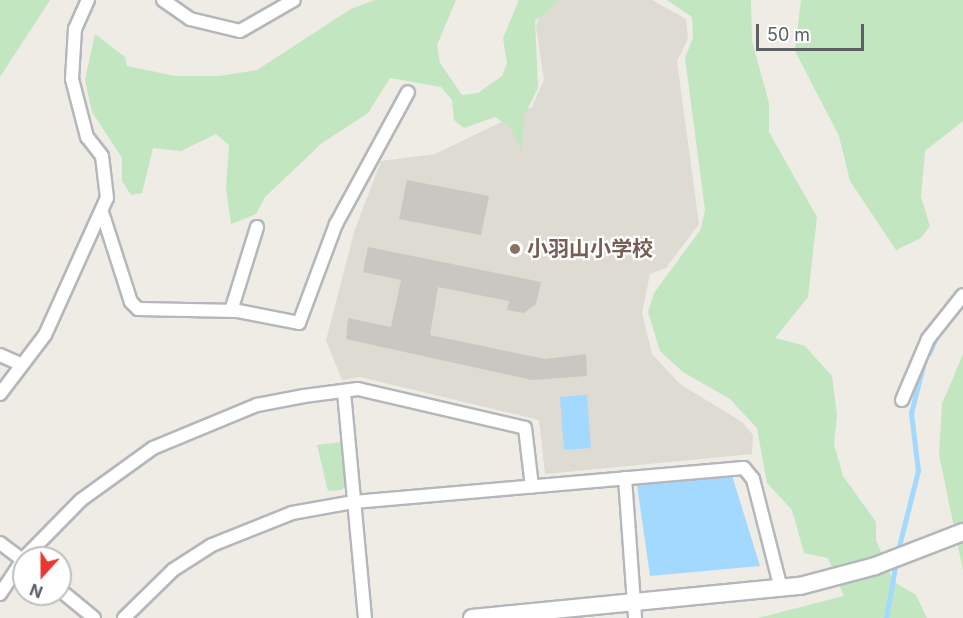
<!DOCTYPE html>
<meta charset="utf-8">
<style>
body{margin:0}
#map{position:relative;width:963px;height:618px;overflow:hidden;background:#eeece4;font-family:Inter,"Noto Sans JP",sans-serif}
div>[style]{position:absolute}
.education>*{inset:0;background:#dedbd2}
.green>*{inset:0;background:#c1e6c0}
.water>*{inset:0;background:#a3d9ff}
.stream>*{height:4.5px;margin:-2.25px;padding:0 2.25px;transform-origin:2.25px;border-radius:2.25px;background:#a3d9ff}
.building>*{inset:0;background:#cac6c1}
.roads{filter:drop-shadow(2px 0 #b4b7bb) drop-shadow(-2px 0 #b4b7bb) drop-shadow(0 2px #b4b7bb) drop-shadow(0 -2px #b4b7bb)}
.street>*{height:12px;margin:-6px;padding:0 6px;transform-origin:6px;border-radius:6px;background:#fff}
.secondary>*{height:16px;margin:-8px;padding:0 8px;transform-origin:8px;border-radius:8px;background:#fff}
.dots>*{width:16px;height:16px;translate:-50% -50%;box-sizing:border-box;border:3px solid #fff;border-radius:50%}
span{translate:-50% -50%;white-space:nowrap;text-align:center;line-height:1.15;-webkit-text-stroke:4.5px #fff;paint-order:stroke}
.education-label{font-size:21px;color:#785e54;font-weight:700}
.left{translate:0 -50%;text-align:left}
.north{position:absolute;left:12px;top:546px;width:60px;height:60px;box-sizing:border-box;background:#fff;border:2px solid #bebfc1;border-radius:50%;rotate:201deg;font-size:16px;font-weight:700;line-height:24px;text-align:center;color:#5c6064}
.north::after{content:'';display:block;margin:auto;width:21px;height:27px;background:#e9382f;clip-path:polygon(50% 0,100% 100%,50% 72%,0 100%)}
.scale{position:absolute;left:756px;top:24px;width:108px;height:27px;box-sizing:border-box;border:3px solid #5c6064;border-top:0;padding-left:8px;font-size:18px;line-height:21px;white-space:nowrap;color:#5c6064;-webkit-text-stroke:4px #fff;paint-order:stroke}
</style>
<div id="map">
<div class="education">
<i style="clip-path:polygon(546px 0,652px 0,686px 19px,688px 39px,677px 61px,699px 224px,666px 268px,650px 274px,642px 313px,652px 354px,680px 384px,742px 422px,753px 435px,752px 454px,545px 474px,539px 420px,360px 377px,342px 380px,326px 340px,355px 229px,381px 161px,435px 154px,532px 107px,544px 80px,536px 26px)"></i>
</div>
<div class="green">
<i style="clip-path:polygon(0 0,50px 0,0 77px)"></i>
<i style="clip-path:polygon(375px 0,456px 0,437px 45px,440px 63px,462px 95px,478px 93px,502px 76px,507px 63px,503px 38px,519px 0,559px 0,535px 21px,538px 88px,524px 116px,522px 151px,510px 127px,495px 117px,464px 128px,454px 120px,452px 100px,441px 87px,390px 78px,368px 113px,322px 143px,265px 197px,256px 214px,231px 224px,226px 188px,229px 145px,216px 134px,181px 151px,153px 148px,142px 193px,131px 195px,122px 181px,122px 158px,92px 112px,85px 80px,95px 34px,125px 57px,127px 66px,175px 76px,219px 76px,257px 70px,351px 9px)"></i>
<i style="clip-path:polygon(667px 0,751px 0,752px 41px,769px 103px,769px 132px,817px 217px,808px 297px,775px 338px,805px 346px,832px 376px,837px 415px,834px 444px,843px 476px,876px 522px,876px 540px,894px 582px,916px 595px,927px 618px,758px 618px,844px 596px,828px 558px,804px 553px,792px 510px,767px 483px,757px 428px,730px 399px,683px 372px,660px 351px,648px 312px,654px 293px,701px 229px,705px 210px,685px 58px,693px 38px,692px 17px)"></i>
<i style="clip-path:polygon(801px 0,963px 0,963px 121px,925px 151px,921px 197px,930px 226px,921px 238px,896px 250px,850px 181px,839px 136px,795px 51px)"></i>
<i style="clip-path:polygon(963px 354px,963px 570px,939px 455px,942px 404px)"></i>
<i style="clip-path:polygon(342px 442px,348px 482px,342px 490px,328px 491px,317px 445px)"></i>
</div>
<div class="water">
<i style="clip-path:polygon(587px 395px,591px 448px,564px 450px,560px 397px)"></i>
<i style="clip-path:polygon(731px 472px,760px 566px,650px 576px,637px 485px)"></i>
</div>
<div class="stream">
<i style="left:929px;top:353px;width:19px;rotate:-65deg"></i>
<i style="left:897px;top:554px;width:86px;rotate:-75.8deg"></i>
<i style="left:918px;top:471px;width:58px;rotate:-96.9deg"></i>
<i style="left:911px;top:413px;width:49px;rotate:-75.7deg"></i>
<i style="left:886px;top:618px;width:57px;rotate:-79.9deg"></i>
</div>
<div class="building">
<i style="clip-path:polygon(407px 180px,489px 196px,481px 235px,399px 219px)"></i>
<i style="clip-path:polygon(368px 247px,541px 282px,536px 304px,524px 313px,507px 310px,509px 301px,438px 287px,430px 335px,545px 359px,586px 354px,587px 376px,532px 380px,346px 339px,348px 318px,391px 327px,401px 280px,363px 272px)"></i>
</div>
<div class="roads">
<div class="street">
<i style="left:163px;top:0;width:33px;rotate:35deg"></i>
<i style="left:190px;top:19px;width:51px;rotate:13.5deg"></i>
<i style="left:240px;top:31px;width:62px;rotate:-29.9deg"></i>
<i style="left:103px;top:215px;width:91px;rotate:72.2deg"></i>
<i style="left:131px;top:302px;width:10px;rotate:45deg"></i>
<i style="left:138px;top:309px;width:100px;rotate:1.1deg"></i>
<i style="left:238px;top:311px;width:62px;rotate:11.1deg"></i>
<i style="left:299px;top:323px;width:106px;rotate:-69.5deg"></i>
<i style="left:336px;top:224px;width:150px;rotate:-61.4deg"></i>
<i style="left:231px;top:311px;width:88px;rotate:-72.8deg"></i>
<i style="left:0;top:355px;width:24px;rotate:24deg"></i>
<i style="left:344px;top:392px;width:227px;rotate:84.7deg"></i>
<i style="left:0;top:394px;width:74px;rotate:-52.7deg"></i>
<i style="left:45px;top:335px;width:150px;rotate:-65.7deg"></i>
<i style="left:107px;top:198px;width:42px;rotate:-96.8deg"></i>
<i style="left:102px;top:156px;width:24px;rotate:-128deg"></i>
<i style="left:87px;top:137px;width:60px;rotate:-104.5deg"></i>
<i style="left:72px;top:79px;width:50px;rotate:-86.6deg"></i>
<i style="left:75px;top:29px;width:32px;rotate:-66deg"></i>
<i style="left:902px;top:400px;width:66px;rotate:-66.9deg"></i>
<i style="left:928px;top:339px;width:56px;rotate:-51.5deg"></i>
<i style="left:625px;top:478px;width:140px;rotate:85.9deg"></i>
<i style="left:0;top:543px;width:30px;rotate:37deg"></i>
<i style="left:24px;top:558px;width:81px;rotate:-45.5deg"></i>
<i style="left:81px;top:500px;width:89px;rotate:-35.8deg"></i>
<i style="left:153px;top:448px;width:113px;rotate:-22.5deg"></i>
<i style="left:257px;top:405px;width:48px;rotate:-10.8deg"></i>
<i style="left:304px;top:396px;width:54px;rotate:-7.4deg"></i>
<i style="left:358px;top:389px;width:171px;rotate:13.1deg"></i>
<i style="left:525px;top:428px;width:59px;rotate:83.2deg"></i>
<i style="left:60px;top:590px;width:44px;rotate:39.5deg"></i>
<i style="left:0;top:594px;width:43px;rotate:-56.3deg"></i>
<i style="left:124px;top:618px;width:69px;rotate:-44.4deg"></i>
<i style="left:173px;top:570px;width:46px;rotate:-32.7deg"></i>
<i style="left:212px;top:545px;width:86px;rotate:-21.8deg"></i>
<i style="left:292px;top:513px;width:63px;rotate:-10.1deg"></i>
<i style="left:354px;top:502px;width:391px;rotate:-5deg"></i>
<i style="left:744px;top:468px;width:14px;rotate:51deg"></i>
<i style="left:753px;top:479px;width:114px;rotate:75.7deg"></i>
</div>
<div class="secondary">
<i style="left:472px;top:618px;width:330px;rotate:-5.6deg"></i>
<i style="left:800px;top:586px;width:78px;rotate:-14.9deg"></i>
<i style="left:875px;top:566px;width:94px;rotate:-21.1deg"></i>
</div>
</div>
<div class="dots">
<i style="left:515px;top:249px;background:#8d6e63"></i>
</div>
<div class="education-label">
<span class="left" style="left:527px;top:249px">小羽山小学校</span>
</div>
<div class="north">N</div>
<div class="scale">50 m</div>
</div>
